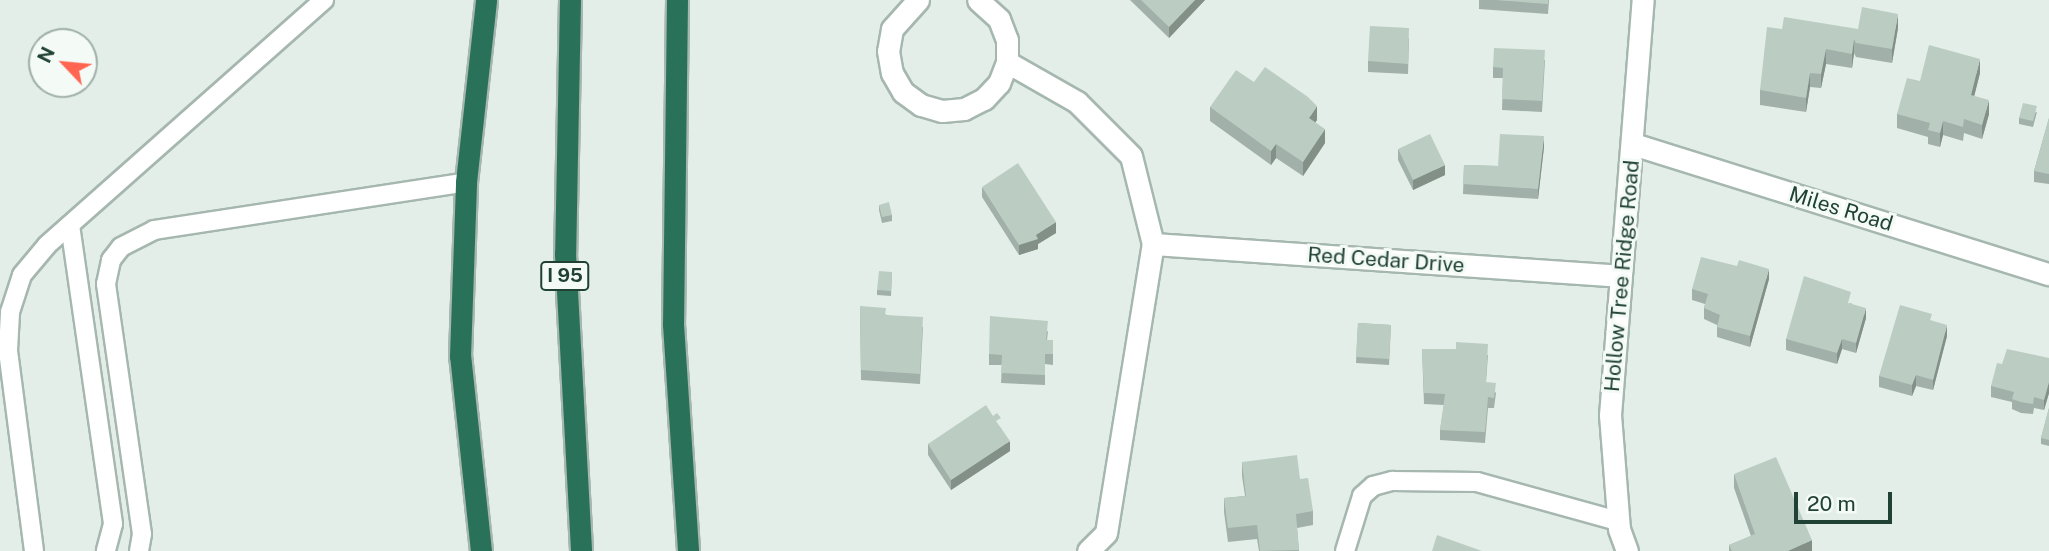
<!DOCTYPE html>
<style>
body{margin:0}
#map{position:relative;width:2049px;height:551px;overflow:hidden;background:#e3eee8;font-family:"Public Sans",sans-serif}
div>[style]{position:absolute}
.roads{filter:drop-shadow(2px 0 #a5b7af) drop-shadow(-2px 0 #a5b7af) drop-shadow(0 2px #a5b7af) drop-shadow(0 -2px #a5b7af)}
.lane>*{height:18px;margin:-9px;padding:0 9px;transform-origin:9px;border-radius:9px;background:#fff}
.street>*{height:21px;margin:-10.5px;padding:0 10.5px;transform-origin:10.5px;border-radius:10.5px;background:#fff}
.secondary>*{height:21px;margin:-10.5px;padding:0 10.5px;transform-origin:10.5px;border-radius:10.5px;background:#fff}
.highway>*{height:21px;margin:-10.5px;padding:0 10.5px;transform-origin:10.5px;border-radius:10.5px;background:#297259}
.wall>*{inset:0;background:#a1b0a8}
.shaded-wall>*{inset:0;background:#839088}
.building>*{inset:0;background:#bbcdc3}
span{translate:-50% -50%;white-space:nowrap;text-align:center;line-height:1.15;-webkit-text-stroke:6px #f4faf6;paint-order:stroke}
.shield-label span{padding:2px 5px;background:#f4faf6;border:2px solid;border-radius:5px;-webkit-text-stroke-width:0}
.shield-label{font-size:19px;color:#204235;font-weight:700}
.street-label{font-size:21px;color:#204235}
.north{position:absolute;left:28px;top:28px;width:70px;height:70px;box-sizing:border-box;background:#f4faf6;border:2px solid #9fb0a9;border-radius:50%;rotate:296deg;font-size:19px;font-weight:700;line-height:28px;text-align:center;color:#204235}
.north::after{content:'';display:block;margin:auto;width:24px;height:32px;background:#ff6551;clip-path:polygon(50% 0,100% 100%,50% 72%,0 100%)}
.scale{position:absolute;left:1794px;top:492px;width:98px;height:32px;box-sizing:border-box;border:4px solid #204235;border-top:0;padding-left:9px;font-size:21px;line-height:24px;white-space:nowrap;color:#204235;-webkit-text-stroke:5px #f4faf6;paint-order:stroke}
</style>
<div id="map">
<div class="roads">
<div class="lane">
<i style="left:70px;top:225px;width:302px;rotate:81.8deg"></i>
<i style="left:113px;top:524px;width:28px;rotate:105deg"></i>
<i style="left:34px;top:551px;width:202px;rotate:-97.4deg"></i>
<i style="left:8px;top:351px;width:39px;rotate:-87deg"></i>
<i style="left:10px;top:312px;width:39px;rotate:-72deg"></i>
<i style="left:22px;top:275px;width:39px;rotate:-50deg"></i>
<i style="left:47px;top:245px;width:370px;rotate:-41.5deg"></i>
<i style="left:139px;top:551px;width:17px;rotate:-80deg"></i>
<i style="left:142px;top:534px;width:253px;rotate:-98.2deg"></i>
<i style="left:106px;top:284px;width:25px;rotate:-78deg"></i>
<i style="left:111px;top:260px;width:16px;rotate:-52deg"></i>
<i style="left:121px;top:247px;width:37px;rotate:-27deg"></i>
<i style="left:154px;top:230px;width:316px;rotate:-8.7deg"></i>
<i style="left:1345px;top:551px;width:58px;rotate:-72.8deg"></i>
<i style="left:1362px;top:496px;width:15px;rotate:-42deg"></i>
<i style="left:1373px;top:486px;width:20px;rotate:-15deg"></i>
<i style="left:1392px;top:481px;width:85px;rotate:0.7deg"></i>
<i style="left:1477px;top:482px;width:146px;rotate:15.5deg"></i>
</div>
<div class="street">
<i style="left:918px;top:0;width:39px;rotate:132deg"></i>
<i style="left:892px;top:29px;width:22px;rotate:100deg"></i>
<i style="left:888px;top:51px;width:22px;rotate:80deg"></i>
<i style="left:892px;top:73px;width:22px;rotate:60deg"></i>
<i style="left:903px;top:92px;width:22px;rotate:36deg"></i>
<i style="left:921px;top:105px;width:22px;rotate:16deg"></i>
<i style="left:942px;top:111px;width:22px;rotate:-5deg"></i>
<i style="left:964px;top:109px;width:22px;rotate:-27deg"></i>
<i style="left:984px;top:99px;width:22px;rotate:-47deg"></i>
<i style="left:999px;top:83px;width:22px;rotate:-69deg"></i>
<i style="left:1007px;top:62px;width:22px;rotate:-90deg"></i>
<i style="left:1007px;top:40px;width:22px;rotate:-111deg"></i>
<i style="left:999px;top:19px;width:28px;rotate:-138deg"></i>
<i style="left:1007px;top:62px;width:81px;rotate:29.7deg"></i>
<i style="left:1077px;top:102px;width:76px;rotate:45deg"></i>
<i style="left:1131px;top:156px;width:91px;rotate:76deg"></i>
<i style="left:1633px;top:144px;width:436px;rotate:17.4deg"></i>
<i style="left:1088px;top:551px;width:25px;rotate:-45deg"></i>
<i style="left:1106px;top:533px;width:293px;rotate:-80.8deg"></i>
<i style="left:1153px;top:244px;width:468px;rotate:3.9deg"></i>
</div>
<div class="secondary">
<i style="left:1627px;top:551px;width:23px;rotate:-110deg"></i>
<i style="left:1619px;top:529px;width:114px;rotate:-94.5deg"></i>
<i style="left:1610px;top:415px;width:416px;rotate:-85.5deg"></i>
</div>
<div class="highway">
<i style="left:570px;top:0;width:254px;rotate:91.1deg"></i>
<i style="left:565px;top:254px;width:297px;rotate:86.9deg"></i>
<i style="left:677px;top:0;width:324px;rotate:90.7deg"></i>
<i style="left:673px;top:324px;width:227px;rotate:86.2deg"></i>
<i style="left:481px;top:551px;width:196px;rotate:-96.1deg"></i>
<i style="left:460px;top:356px;width:174px;rotate:-88deg"></i>
<i style="left:466px;top:182px;width:183px;rotate:-83.7deg"></i>
</div>
</div>
<div class="wall">
<i style="clip-path:polygon(1130px 0,1205px 0,1169px 38px)"></i>
<i style="clip-path:polygon(1479px 0,1549px 0,1548px 14px,1479px 9px)"></i>
<i style="clip-path:polygon(1898px 28px,1892px 63px,1856px 57px,1854px 53px,1852px 68px,1826px 64px,1821px 88px,1810px 87px,1806px 112px,1760px 105px,1760px 90px,1782px 29px,1858px 29px)"></i>
<i style="clip-path:polygon(1409px 38px,1408px 74px,1368px 72px,1368px 61px)"></i>
<i style="clip-path:polygon(1545px 60px,1542px 112px,1502px 110px,1503px 78px,1493px 78px,1493px 67px)"></i>
<i style="clip-path:polygon(1980px 73px,1974px 96px,1989px 114px,1982px 139px,1964px 133px,1963px 141px,1943px 135px,1940px 147px,1928px 144px,1928px 137px,1897px 128px,1897px 114px,1920px 81px)"></i>
<i style="clip-path:polygon(1254px 82px,1317px 120px,1315px 122px,1325px 143px,1303px 176px,1276px 158px,1271px 165px,1210px 121px,1210px 107px)"></i>
<i style="clip-path:polygon(2037px 112px,2033px 127px,2019px 124px,2019px 118px)"></i>
<i style="clip-path:polygon(2049px 118px,2049px 184px,2034px 182px,2034px 171px)"></i>
<i style="clip-path:polygon(1544px 147px,1538px 199px,1463px 194px,1464px 165px,1498px 166px)"></i>
<i style="clip-path:polygon(1398px 149px,1445px 175px,1413px 190px,1398px 160px)"></i>
<i style="clip-path:polygon(982px 187px,1056px 233px,1038px 244px,1038px 249px,1019px 255px,982px 197px)"></i>
<i style="clip-path:polygon(879px 205px,892px 215px,892px 221px,882px 223px,879px 210px)"></i>
<i style="clip-path:polygon(892px 272px,891px 296px,877px 295px,877px 290px)"></i>
<i style="clip-path:polygon(1769px 279px,1750px 347px,1717px 337px,1717px 325px,1704px 319px,1704px 308px,1705px 304px,1692px 300px,1692px 289px)"></i>
<i style="clip-path:polygon(1851px 303px,1866px 318px,1856px 353px,1842px 349px,1837px 364px,1786px 350px,1786px 339px)"></i>
<i style="clip-path:polygon(860px 306px,923px 327px,920px 384px,861px 380px)"></i>
<i style="clip-path:polygon(1932px 321px,1947px 336px,1933px 390px,1916px 386px,1912px 396px,1879px 387px,1879px 376px)"></i>
<i style="clip-path:polygon(1358px 323px,1391px 325px,1389px 365px,1356px 363px)"></i>
<i style="clip-path:polygon(1048px 331px,1047px 340px,1053px 340px,1053px 365px,1045px 364px,1045px 385px,1001px 383px,1002px 365px,989px 365px,989px 354px)"></i>
<i style="clip-path:polygon(1422px 349px,1488px 355px,1486px 382px,1496px 393px,1494px 408px,1488px 408px,1485px 443px,1440px 440px,1440px 430px,1444px 405px,1424px 404px)"></i>
<i style="clip-path:polygon(2049px 358px,2049px 393px,2044px 410px,2034px 408px,2033px 414px,2021px 413px,2012px 409px,2012px 402px,1991px 397px,1991px 386px,2002px 364px)"></i>
<i style="clip-path:polygon(2049px 408px,2049px 446px,2041px 444px,2041px 438px)"></i>
<i style="clip-path:polygon(1001px 428px,1010px 451px,951px 490px,928px 455px,928px 444px)"></i>
<i style="clip-path:polygon(1242px 462px,1300px 479px,1313px 511px,1313px 525px,1297px 528px,1299px 551px,1259px 551px,1257px 539px,1228px 542px,1224px 512px,1224px 498px,1245px 496px,1242px 476px)"></i>
<i style="clip-path:polygon(1734px 474px,1812px 551px,1729px 551px,1729px 545px,1751px 536px,1734px 488px)"></i>
</div>
<div class="shaded-wall">
<i style="clip-path:polygon(1195px 0,1205px 0,1169px 38px,1169px 27px)"></i>
<i style="clip-path:polygon(1898px 14px,1898px 28px,1892px 63px,1892px 49px)"></i>
<i style="clip-path:polygon(1854px 39px,1854px 53px,1852px 68px,1852px 54px)"></i>
<i style="clip-path:polygon(1826px 49px,1826px 64px,1821px 88px,1821px 74px)"></i>
<i style="clip-path:polygon(1980px 59px,1980px 73px,1971px 109px,1971px 95px)"></i>
<i style="clip-path:polygon(1810px 73px,1810px 87px,1806px 112px,1806px 98px)"></i>
<i style="clip-path:polygon(1989px 100px,1989px 114px,1982px 139px,1982px 125px)"></i>
<i style="clip-path:polygon(1317px 106px,1317px 120px,1309px 132px,1309px 118px)"></i>
<i style="clip-path:polygon(1943px 121px,1943px 135px,1940px 147px,1940px 133px)"></i>
<i style="clip-path:polygon(1325px 129px,1325px 143px,1303px 176px,1303px 162px)"></i>
<i style="clip-path:polygon(1544px 136px,1544px 147px,1538px 199px,1538px 189px)"></i>
<i style="clip-path:polygon(1276px 144px,1276px 158px,1271px 165px,1271px 151px)"></i>
<i style="clip-path:polygon(1445px 165px,1445px 175px,1413px 190px,1413px 180px)"></i>
<i style="clip-path:polygon(1056px 222px,1056px 233px,1038px 244px,1038px 249px,1019px 255px,1019px 245px)"></i>
<i style="clip-path:polygon(1769px 269px,1769px 279px,1750px 347px,1750px 336px)"></i>
<i style="clip-path:polygon(1866px 308px,1866px 318px,1856px 353px,1856px 343px)"></i>
<i style="clip-path:polygon(1947px 325px,1947px 336px,1933px 390px,1933px 380px)"></i>
<i style="clip-path:polygon(1842px 339px,1842px 349px,1837px 364px,1837px 353px)"></i>
<i style="clip-path:polygon(1916px 375px,1916px 386px,1912px 396px,1912px 385px)"></i>
<i style="clip-path:polygon(2049px 382px,2049px 393px,2044px 410px,2044px 400px)"></i>
<i style="clip-path:polygon(1010px 441px,1010px 451px,951px 490px,951px 480px)"></i>
<i style="clip-path:polygon(1812px 540px,1812px 551px,1788px 551px)"></i>
</div>
<div class="building">
<i style="clip-path:polygon(1141px 0,1195px 0,1169px 27px)"></i>
<i style="clip-path:polygon(1495px 0,1548px 0,1548px 4px)"></i>
<i style="clip-path:polygon(1862px 7px,1898px 14px,1892px 49px,1856px 43px,1854px 39px,1852px 54px,1826px 49px,1821px 74px,1810px 73px,1806px 98px,1760px 90px,1767px 27px,1782px 29px,1784px 17px,1858px 29px)"></i>
<i style="clip-path:polygon(1370px 26px,1409px 28px,1408px 64px,1368px 61px)"></i>
<i style="clip-path:polygon(1929px 45px,1980px 59px,1971px 95px,1989px 100px,1982px 125px,1964px 119px,1963px 127px,1943px 121px,1940px 133px,1928px 130px,1930px 123px,1897px 114px,1907px 78px,1920px 81px)"></i>
<i style="clip-path:polygon(1494px 48px,1545px 50px,1542px 101px,1502px 99px,1503px 68px,1493px 67px)"></i>
<i style="clip-path:polygon(1265px 67px,1308px 97px,1317px 106px,1309px 118px,1325px 129px,1303px 162px,1276px 144px,1271px 151px,1210px 107px,1236px 70px,1254px 82px)"></i>
<i style="clip-path:polygon(2023px 103px,2037px 106px,2033px 121px,2019px 118px)"></i>
<i style="clip-path:polygon(2049px 118px,2049px 174px,2034px 171px)"></i>
<i style="clip-path:polygon(1430px 134px,1445px 165px,1413px 180px,1398px 149px)"></i>
<i style="clip-path:polygon(1500px 134px,1544px 136px,1538px 189px,1463px 184px,1464px 165px,1498px 166px)"></i>
<i style="clip-path:polygon(1018px 163px,1056px 222px,1036px 235px,1038px 239px,1019px 245px,982px 187px)"></i>
<i style="clip-path:polygon(889px 202px,892px 215px,882px 217px,879px 205px)"></i>
<i style="clip-path:polygon(1701px 257px,1737px 266px,1739px 260px,1769px 269px,1750px 336px,1717px 327px,1720px 315px,1704px 308px,1708px 294px,1692px 289px)"></i>
<i style="clip-path:polygon(879px 271px,892px 272px,891px 291px,877px 290px)"></i>
<i style="clip-path:polygon(1804px 276px,1851px 292px,1848px 303px,1866px 308px,1856px 343px,1842px 339px,1837px 353px,1786px 339px)"></i>
<i style="clip-path:polygon(1900px 305px,1932px 314px,1930px 320px,1947px 325px,1933px 380px,1916px 375px,1912px 385px,1879px 376px)"></i>
<i style="clip-path:polygon(860px 306px,886px 308px,885px 315px,923px 317px,920px 374px,861px 370px)"></i>
<i style="clip-path:polygon(990px 316px,1048px 321px,1046px 340px,1053px 340px,1053px 354px,1045px 354px,1045px 375px,1001px 373px,1002px 355px,989px 354px)"></i>
<i style="clip-path:polygon(1358px 323px,1391px 325px,1389px 359px,1356px 357px)"></i>
<i style="clip-path:polygon(1456px 342px,1488px 344px,1486px 382px,1496px 383px,1494px 398px,1488px 397px,1485px 432px,1440px 430px,1445px 394px,1424px 393px,1422px 349px,1456px 349px)"></i>
<i style="clip-path:polygon(2007px 349px,2049px 358px,2049px 382px,2044px 400px,2034px 397px,2033px 404px,2021px 402px,2012px 399px,2014px 392px,1991px 386px,1997px 363px,2002px 364px)"></i>
<i style="clip-path:polygon(986px 405px,993px 416px,997px 413px,1001px 418px,996px 421px,1010px 441px,951px 480px,928px 444px)"></i>
<i style="clip-path:polygon(2049px 408px,2049px 440px,2041px 438px)"></i>
<i style="clip-path:polygon(1297px 455px,1300px 479px,1308px 478px,1313px 511px,1296px 514px,1299px 550px,1260px 551px,1257px 525px,1228px 528px,1224px 498px,1246px 496px,1242px 462px)"></i>
<i style="clip-path:polygon(1776px 457px,1812px 540px,1788px 551px,1732px 551px,1729px 545px,1755px 534px,1734px 474px)"></i>
<i style="clip-path:polygon(1437px 535px,1482px 551px,1432px 551px)"></i>
</div>
<div class="shield-label">
<span style="left:565px;top:276px">I 95</span>
</div>
<div class="street-label">
<span style="left:1841px;top:209px;rotate:17deg">Miles Road</span>
<span style="left:1386px;top:260px;rotate:4deg">Red Cedar Drive</span>
<span style="left:1622px;top:276px;rotate:-85deg">Hollow Tree Ridge Road</span>
</div>
<div class="north">N</div>
<div class="scale">20 m</div>
</div>
